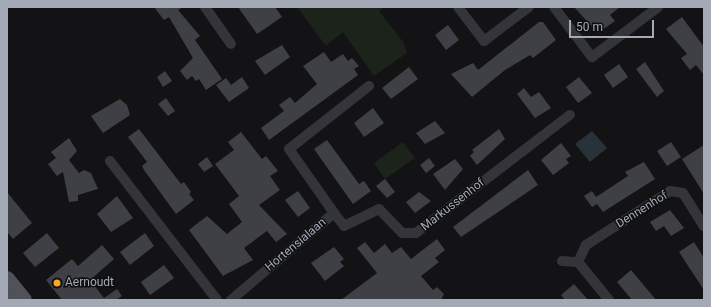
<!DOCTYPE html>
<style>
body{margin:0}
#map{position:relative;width:711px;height:307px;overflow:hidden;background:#131315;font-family:Roboto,sans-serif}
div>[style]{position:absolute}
.green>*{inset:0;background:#1b231b}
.water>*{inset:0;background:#283339}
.building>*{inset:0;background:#3f4045}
.street>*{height:10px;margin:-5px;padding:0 5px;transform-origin:5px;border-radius:5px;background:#34353a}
.primary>*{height:16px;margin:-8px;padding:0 8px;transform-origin:8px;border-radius:8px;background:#4f5259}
.dots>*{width:11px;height:11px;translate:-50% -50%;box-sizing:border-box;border:2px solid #0e0e10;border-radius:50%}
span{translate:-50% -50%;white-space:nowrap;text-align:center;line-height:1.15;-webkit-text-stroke:3px #0e0e10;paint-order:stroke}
.street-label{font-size:12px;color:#a3aab6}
.poi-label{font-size:12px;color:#a3aab6}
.left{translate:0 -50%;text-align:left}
.frame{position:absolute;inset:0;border:8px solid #a3aab6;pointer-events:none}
.scale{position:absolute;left:569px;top:20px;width:85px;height:18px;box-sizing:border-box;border:2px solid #a3aab6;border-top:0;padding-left:5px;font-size:12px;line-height:14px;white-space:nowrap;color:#a3aab6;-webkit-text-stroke:3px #0e0e10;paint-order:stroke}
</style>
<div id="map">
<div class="green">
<i style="clip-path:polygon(297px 7px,384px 7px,379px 11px,404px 43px,407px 53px,374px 76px,343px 32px,326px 46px)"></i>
<i style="clip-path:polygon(403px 142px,415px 158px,385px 179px,374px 163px)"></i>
</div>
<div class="water">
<i style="clip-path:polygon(592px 131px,607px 148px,590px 162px,575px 144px)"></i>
</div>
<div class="building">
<i style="clip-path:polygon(154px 7px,183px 7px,178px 10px,200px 36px,195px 40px,222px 79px,206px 90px,199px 79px,196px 81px,192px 76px,187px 80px,180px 71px,193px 58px,169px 17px,164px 20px)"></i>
<i style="clip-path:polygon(238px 7px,275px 7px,282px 17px,257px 34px)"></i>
<i style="clip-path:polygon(574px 7px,620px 7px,610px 15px,615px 21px,598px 33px)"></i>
<i style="clip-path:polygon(682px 17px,704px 47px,704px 75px,696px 65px,690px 70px,681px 58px,687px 54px,666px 29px)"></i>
<i style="clip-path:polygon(539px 22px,543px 22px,556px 40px,533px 58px,530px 55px,505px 70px,472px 97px,451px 74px,473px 63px,478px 70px)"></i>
<i style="clip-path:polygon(448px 25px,459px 40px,446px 50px,435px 35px)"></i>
<i style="clip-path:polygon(282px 45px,290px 57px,265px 75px,255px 61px)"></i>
<i style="clip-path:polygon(324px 52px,331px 62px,343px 54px,348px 61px,352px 58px,359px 66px,354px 69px,358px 75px,269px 140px,261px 128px,284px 111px,279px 105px,290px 97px,295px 103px,317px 84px,303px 66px)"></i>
<i style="clip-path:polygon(645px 62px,664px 91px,657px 97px,636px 69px)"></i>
<i style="clip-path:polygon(619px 64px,628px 77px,613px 88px,604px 75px)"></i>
<i style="clip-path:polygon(409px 67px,418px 79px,391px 99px,382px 88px)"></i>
<i style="clip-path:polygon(165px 71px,172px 81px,163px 87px,157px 77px)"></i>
<i style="clip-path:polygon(242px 77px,249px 88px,229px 102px,216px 85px,226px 78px,231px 85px)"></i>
<i style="clip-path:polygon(579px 77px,592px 93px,578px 103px,566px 87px)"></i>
<i style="clip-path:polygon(524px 88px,531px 97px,539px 92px,551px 108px,535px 118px,517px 94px)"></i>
<i style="clip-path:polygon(166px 98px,175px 111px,168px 116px,158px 104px)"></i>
<i style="clip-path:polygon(120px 99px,127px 105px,130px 115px,103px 133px,91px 116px)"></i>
<i style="clip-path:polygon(373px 108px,384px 123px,364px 137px,354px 123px)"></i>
<i style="clip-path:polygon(435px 121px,445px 133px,425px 144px,416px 133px)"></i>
<i style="clip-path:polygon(139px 129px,181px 184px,184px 182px,191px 192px,189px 194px,194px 200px,176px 214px,144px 170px,142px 166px,147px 162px,128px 137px)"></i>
<i style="clip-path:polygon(499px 129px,505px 139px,477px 165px,470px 156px,474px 152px,472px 150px)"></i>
<i style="clip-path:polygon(241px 132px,262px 159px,266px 156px,278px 171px,270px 176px,280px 190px,259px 205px,287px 234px,276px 242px,267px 231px,244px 248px,253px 260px,223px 276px,189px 230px,207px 216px,227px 234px,242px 222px,229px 204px,239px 196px,215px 164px,234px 150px,228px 142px)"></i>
<i style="clip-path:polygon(69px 138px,77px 151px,69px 160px,79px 173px,84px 170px,91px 173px,98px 189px,78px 195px,78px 201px,69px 202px,63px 172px,57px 176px,48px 164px,56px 158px,51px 152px)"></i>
<i style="clip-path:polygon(327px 140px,359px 184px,364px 181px,371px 191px,353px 204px,314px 149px)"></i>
<i style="clip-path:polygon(671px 142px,681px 157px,667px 166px,657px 151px)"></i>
<i style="clip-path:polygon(561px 143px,571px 156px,566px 159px,569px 163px,553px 175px,541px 160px)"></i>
<i style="clip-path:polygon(704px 145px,704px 194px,682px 159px)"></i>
<i style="clip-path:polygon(207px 157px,213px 166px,204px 172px,198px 164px)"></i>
<i style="clip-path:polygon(429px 158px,435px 166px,426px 173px,420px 165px)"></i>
<i style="clip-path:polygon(455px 159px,463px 169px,445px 190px,433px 174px)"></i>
<i style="clip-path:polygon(644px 162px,655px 179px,603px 212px,597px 204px,592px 207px,584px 196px,592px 191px,596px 197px,628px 176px,625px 172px)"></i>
<i style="clip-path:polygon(528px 170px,538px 185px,461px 237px,453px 227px)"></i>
<i style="clip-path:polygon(385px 179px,395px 192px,387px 198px,376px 186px)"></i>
<i style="clip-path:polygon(298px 191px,310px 208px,298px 217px,285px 200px)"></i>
<i style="clip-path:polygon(7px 192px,32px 223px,13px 239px,7px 232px)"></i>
<i style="clip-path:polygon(419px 192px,431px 201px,415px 213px,406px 202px)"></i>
<i style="clip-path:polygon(117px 196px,133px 218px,111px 232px,97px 214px)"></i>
<i style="clip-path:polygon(670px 210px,684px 228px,671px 236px,664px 226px,656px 231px,650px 222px)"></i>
<i style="clip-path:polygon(47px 233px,59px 248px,35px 267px,23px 253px)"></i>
<i style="clip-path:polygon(145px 233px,154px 246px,130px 265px,120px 252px)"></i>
<i style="clip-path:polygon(437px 239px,445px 250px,435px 258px,439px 262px,421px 276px,433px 290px,437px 287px,444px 294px,441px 300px,341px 300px,377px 273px,357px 248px,365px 242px,374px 253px,385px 244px,392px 253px,401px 247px,411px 259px)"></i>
<i style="clip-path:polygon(694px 242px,704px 258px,704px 290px,679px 252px)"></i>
<i style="clip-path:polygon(102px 245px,114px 259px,90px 280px,104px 298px,117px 289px,122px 296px,116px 300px,62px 300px,46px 280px,72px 259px,78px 266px)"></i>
<i style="clip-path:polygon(334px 247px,344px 259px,340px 262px,344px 266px,325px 281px,311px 263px)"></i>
<i style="clip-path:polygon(164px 265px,174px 278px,150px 295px,141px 282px)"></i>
<i style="clip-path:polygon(631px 270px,642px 283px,656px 300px,632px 300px,617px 282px)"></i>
<i style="clip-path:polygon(574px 284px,582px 293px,588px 300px,565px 300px,561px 295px)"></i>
</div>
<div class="street">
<i style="left:205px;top:7px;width:45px;rotate:54.9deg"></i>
<i style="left:458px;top:7px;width:43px;rotate:52.6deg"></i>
<i style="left:484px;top:41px;width:56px;rotate:-37.1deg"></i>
<i style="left:554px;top:7px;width:63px;rotate:52.8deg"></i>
<i style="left:592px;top:57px;width:83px;rotate:-37.1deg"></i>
<i style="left:110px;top:161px;width:175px;rotate:52.4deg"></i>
<i style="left:334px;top:213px;width:16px;rotate:52deg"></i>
<i style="left:344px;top:226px;width:39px;rotate:-26deg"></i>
<i style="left:379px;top:209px;width:33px;rotate:46deg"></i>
<i style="left:402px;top:233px;width:14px"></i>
<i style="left:416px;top:233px;width:194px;rotate:-37.5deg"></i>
<i style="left:562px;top:261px;width:16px;rotate:4deg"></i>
<i style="left:231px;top:300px;width:135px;rotate:-40.2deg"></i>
<i style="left:334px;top:213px;width:78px;rotate:-125.1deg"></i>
<i style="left:289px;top:149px;width:102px;rotate:-38.2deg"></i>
<i style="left:609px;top:300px;width:49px;rotate:-129.2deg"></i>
<i style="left:578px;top:262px;width:19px;rotate:-65deg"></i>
<i style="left:586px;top:245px;width:100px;rotate:-32.7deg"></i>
<i style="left:670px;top:191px;width:13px;rotate:9deg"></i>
<i style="left:683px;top:193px;width:39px;rotate:58deg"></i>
</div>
<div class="primary">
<i style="left:7px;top:279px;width:27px;rotate:51deg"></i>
<i style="left:7px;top:297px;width:4px;rotate:56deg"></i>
</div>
<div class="dots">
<i style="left:57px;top:283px;background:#fea621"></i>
</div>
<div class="street-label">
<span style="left:453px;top:205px;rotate:-38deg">Markussenhof</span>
<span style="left:642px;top:210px;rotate:-32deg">Dennenhof</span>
<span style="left:296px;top:245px;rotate:-40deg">Hortensialaan</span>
</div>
<div class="poi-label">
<span class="left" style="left:65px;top:283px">Aernoudt</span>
</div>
<div class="frame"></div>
<div class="scale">50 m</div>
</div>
